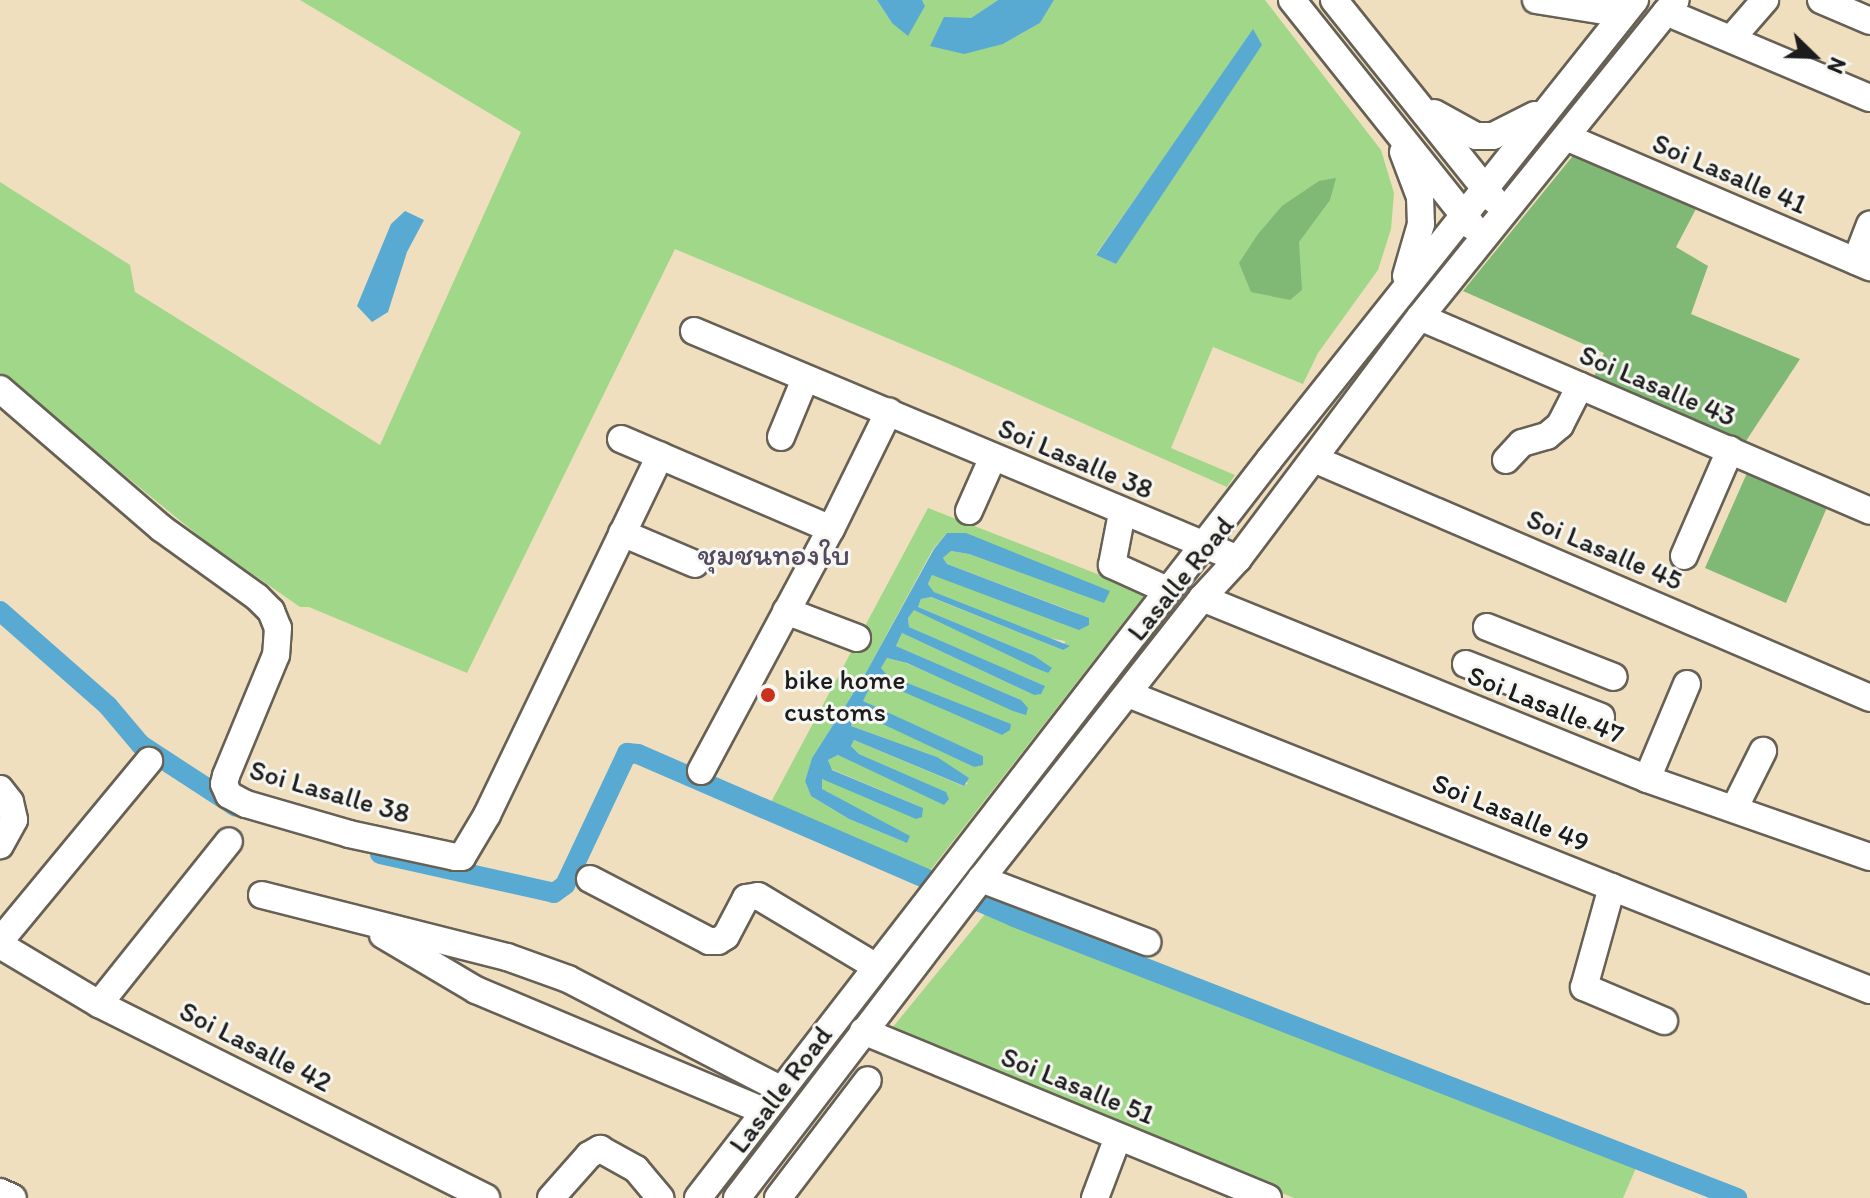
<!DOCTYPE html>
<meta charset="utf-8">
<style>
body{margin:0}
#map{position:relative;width:1870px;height:1198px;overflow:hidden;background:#efdfbf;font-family:Itim,"Playpen Sans Thai",sans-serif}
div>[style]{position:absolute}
.green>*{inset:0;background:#a1d789}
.forest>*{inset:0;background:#80b875}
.water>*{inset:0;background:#58aad3}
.canal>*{height:20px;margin:-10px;padding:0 10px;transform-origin:10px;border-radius:10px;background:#58aad3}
.roads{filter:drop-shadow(2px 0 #666055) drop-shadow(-2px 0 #666055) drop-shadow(0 2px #666055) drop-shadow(0 -2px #666055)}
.minor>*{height:26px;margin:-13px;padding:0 13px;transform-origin:13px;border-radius:13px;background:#fff}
.dots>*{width:22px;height:22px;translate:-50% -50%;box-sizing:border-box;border:4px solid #f6f6f2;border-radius:50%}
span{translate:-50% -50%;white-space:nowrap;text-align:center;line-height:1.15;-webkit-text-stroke:6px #f6f6f2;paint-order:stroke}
.street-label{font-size:28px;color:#1c1c1c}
.poi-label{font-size:28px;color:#1c1c1c}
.left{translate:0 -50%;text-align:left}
.neighbourhood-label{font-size:30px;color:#534a5d}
.north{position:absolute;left:1774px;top:16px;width:80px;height:80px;-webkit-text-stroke:6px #f6f6f2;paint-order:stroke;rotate:113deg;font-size:22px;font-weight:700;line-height:32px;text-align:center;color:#1c1c1c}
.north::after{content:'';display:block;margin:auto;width:28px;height:36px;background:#1c1c1c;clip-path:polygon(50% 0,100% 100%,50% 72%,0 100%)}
</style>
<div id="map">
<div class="green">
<i style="clip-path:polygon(evenodd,300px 0,877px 0,892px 23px,925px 6px,922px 0,998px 0,971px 18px,1003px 44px,1040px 23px,1054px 0,1265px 0,1381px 150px,1394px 193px,1391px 229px,1378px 270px,1318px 353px,1303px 384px,1213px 347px,1171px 448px,1235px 475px,1227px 487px,949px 364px,675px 249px,467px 673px,309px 607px,300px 607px,205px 541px,0 373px,0 182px,130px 265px,135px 292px,380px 445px,521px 132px,300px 0,1254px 30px,1116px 264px,1096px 255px,1096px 254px,1254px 30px)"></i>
<i style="clip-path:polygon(evenodd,928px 508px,1146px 593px,929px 872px,770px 804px,928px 508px,947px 533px,1104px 602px,969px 554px,951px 551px,943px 558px,947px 564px,1077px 613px,932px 575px,928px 584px,934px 592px,1043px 637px,1065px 641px,1063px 650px,930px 597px,921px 599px,918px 607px,1033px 655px,1048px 673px,914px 609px,908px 618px,909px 627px,1044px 686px,1034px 695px,902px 633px,896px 646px,1021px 700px,1026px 714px,906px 663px,887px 658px,881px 668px,886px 675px,1011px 725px,1002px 735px,874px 678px,862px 701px,983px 756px,974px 767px,855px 710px,851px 726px,937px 757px,968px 783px,963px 786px,854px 740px,851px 746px,859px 754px,945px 792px,838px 755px,828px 760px,831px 769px,923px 808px,822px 779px,821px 789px,907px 843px,849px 819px,811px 796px,805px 781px,812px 758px,863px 678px,933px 549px,947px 533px)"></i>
<i style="clip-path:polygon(986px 913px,1636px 1168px,1623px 1198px,1294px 1198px,888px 1033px)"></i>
</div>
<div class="forest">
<i style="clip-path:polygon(1576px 152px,1697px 207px,1676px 247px,1708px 266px,1691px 314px,1800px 359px,1744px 444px,1593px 379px,1604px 353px,1463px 291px)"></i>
<i style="clip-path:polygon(1336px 178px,1330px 200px,1299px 242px,1302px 290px,1290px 300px,1251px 292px,1239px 263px,1258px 234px,1282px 206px,1319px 181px)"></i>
<i style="clip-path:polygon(1747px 473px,1828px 505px,1786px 603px,1705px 568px)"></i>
</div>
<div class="water">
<i style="clip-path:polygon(877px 0,922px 0,925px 6px,908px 36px,892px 23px)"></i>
<i style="clip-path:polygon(998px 0,1054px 0,1040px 23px,1003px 44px,964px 54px,930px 46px,944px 17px,971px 18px)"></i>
<i style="clip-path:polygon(1253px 29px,1262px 45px,1116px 264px,1096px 255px)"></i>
<i style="clip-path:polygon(405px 211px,424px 220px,407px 252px,388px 312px,372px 322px,357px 306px,391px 224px)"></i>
<i style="clip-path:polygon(947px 533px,966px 533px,1110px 591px,1104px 603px,969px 554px,951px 551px,943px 558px,947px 564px,1089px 618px,1089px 625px,1079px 630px,932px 575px,928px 584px,934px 592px,1070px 646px,1063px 650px,931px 597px,921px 599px,918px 607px,1033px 655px,1052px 668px,1048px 673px,1033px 667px,914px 610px,908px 618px,909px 627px,1045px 686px,1041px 694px,1034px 695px,902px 633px,896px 646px,1021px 700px,1028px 708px,1026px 715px,1013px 711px,907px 663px,887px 658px,881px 668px,887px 675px,1011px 724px,1010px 730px,1002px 735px,874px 679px,863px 701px,983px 756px,983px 765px,974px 767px,855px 711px,851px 726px,937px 757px,969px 778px,964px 786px,854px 740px,851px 746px,859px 754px,946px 792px,949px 799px,944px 805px,838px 755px,828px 760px,832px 770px,923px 808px,922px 817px,916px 819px,822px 779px,822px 789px,910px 836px,907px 843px,849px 819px,811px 796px,805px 781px,812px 758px,863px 678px,934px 549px)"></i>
</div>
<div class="canal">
<i style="left:0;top:611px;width:144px;rotate:41.3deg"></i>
<i style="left:108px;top:706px;width:51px;rotate:49.8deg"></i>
<i style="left:141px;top:745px;width:113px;rotate:33.1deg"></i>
<i style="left:380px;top:854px;width:178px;rotate:12.6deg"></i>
<i style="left:554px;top:893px;width:14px;rotate:-36deg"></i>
<i style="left:565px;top:885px;width:146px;rotate:-64.8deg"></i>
<i style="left:627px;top:753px;width:11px;rotate:5deg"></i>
<i style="left:638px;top:754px;width:410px;rotate:23.4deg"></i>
<i style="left:1014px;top:917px;width:776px;rotate:21.24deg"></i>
</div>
<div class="roads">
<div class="minor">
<i style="left:1292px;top:0;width:290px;rotate:51.4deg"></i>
<i style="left:1334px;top:0;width:256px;rotate:51.3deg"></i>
<i style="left:1536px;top:0;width:88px;rotate:9.1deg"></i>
<i style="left:1821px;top:0;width:53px;rotate:23.2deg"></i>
<i style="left:1666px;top:12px;width:221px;rotate:22.9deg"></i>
<i style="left:1731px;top:39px;width:52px;rotate:-48.9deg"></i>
<i style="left:1434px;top:113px;width:48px;rotate:28.7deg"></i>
<i style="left:1476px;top:136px;width:17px"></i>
<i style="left:1493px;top:136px;width:47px;rotate:-26.6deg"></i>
<i style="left:1566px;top:137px;width:331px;rotate:23.2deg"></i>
<i style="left:1403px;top:152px;width:48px;rotate:69.3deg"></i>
<i style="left:1420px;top:197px;width:27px;rotate:88deg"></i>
<i style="left:1421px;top:224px;width:54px;rotate:106.1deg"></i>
<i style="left:1856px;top:261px;width:39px;rotate:-69deg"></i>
<i style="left:1420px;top:317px;width:490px;rotate:23.3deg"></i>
<i style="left:694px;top:331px;width:590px;rotate:22.74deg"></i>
<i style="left:0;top:389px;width:213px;rotate:40.8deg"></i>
<i style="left:161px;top:528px;width:118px;rotate:35.7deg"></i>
<i style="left:257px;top:597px;width:20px;rotate:45deg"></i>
<i style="left:271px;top:611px;width:18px;rotate:68deg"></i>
<i style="left:278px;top:628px;width:27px;rotate:94deg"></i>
<i style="left:276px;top:655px;width:131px;rotate:112.5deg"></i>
<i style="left:226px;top:776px;width:8px;rotate:104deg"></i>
<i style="left:224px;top:784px;width:12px;rotate:66deg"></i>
<i style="left:229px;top:795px;width:19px;rotate:28deg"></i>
<i style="left:246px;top:804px;width:107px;rotate:16.2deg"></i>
<i style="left:349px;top:834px;width:108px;rotate:12.2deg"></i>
<i style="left:455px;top:857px;width:7px"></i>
<i style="left:462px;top:857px;width:49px;rotate:-59.2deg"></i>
<i style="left:487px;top:815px;width:399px;rotate:-64.3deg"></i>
<i style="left:781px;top:437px;width:63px;rotate:-67.5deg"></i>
<i style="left:621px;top:439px;width:228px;rotate:23.2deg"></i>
<i style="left:1314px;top:459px;width:605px;rotate:23.26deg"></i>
<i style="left:1506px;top:460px;width:23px;rotate:-47deg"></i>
<i style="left:1522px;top:443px;width:26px;rotate:-16deg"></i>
<i style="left:1547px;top:436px;width:17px;rotate:-40deg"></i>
<i style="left:1560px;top:425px;width:44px;rotate:-62.9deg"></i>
<i style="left:969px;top:511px;width:59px;rotate:-66deg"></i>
<i style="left:1122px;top:513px;width:53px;rotate:100.9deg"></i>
<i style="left:1112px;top:565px;width:60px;rotate:24.4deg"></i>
<i style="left:622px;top:533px;width:79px;rotate:23deg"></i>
<i style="left:1684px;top:556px;width:116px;rotate:-66.5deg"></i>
<i style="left:1202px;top:598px;width:480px;rotate:22.1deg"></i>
<i style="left:1647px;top:779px;width:236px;rotate:19.3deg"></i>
<i style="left:786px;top:611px;width:76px;rotate:20.8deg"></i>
<i style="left:1487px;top:627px;width:136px;rotate:21.5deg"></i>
<i style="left:1466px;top:664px;width:145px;rotate:21.4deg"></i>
<i style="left:1128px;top:694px;width:799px;rotate:21.75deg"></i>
<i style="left:701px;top:771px;width:275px;rotate:-61.8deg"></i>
<i style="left:831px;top:529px;width:131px;rotate:-63.8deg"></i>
<i style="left:1647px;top:779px;width:103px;rotate:-67.2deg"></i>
<i style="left:0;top:789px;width:16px;rotate:52deg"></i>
<i style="left:10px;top:802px;width:18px;rotate:77deg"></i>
<i style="left:14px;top:820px;width:29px;rotate:119deg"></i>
<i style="left:1734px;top:809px;width:65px;rotate:-63.4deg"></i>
<i style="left:590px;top:879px;width:134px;rotate:27.5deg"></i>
<i style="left:709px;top:941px;width:9px"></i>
<i style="left:718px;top:941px;width:9px;rotate:-32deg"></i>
<i style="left:726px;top:936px;width:43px;rotate:-62.2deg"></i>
<i style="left:746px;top:898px;width:12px;rotate:-9deg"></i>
<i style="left:758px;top:896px;width:136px;rotate:30.9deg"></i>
<i style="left:981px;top:879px;width:178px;rotate:20.8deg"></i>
<i style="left:1612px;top:887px;width:104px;rotate:105.6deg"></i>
<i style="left:1584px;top:987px;width:87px;rotate:23deg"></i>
<i style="left:262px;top:895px;width:253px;rotate:14.2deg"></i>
<i style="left:507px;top:957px;width:65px;rotate:19.8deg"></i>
<i style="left:568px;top:979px;width:239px;rotate:27.4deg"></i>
<i style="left:383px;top:935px;width:108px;rotate:30.6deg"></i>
<i style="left:476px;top:990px;width:312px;rotate:22.8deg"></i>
<i style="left:0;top:941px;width:234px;rotate:-50.4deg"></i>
<i style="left:0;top:945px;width:115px;rotate:30.8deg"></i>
<i style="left:99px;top:1004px;width:433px;rotate:26.6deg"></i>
<i style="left:99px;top:1004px;width:208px;rotate:-51.4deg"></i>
<i style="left:863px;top:1031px;width:438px;rotate:22.4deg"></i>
<i style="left:0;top:1192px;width:14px;rotate:25deg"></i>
<i style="left:551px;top:1198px;width:57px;rotate:-48.5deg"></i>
<i style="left:589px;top:1155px;width:13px;rotate:-29deg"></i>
<i style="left:600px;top:1149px;width:41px;rotate:29.1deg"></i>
<i style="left:636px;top:1169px;width:38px;rotate:50deg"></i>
<i style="left:698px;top:1198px;width:933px;rotate:-52.27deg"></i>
<i style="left:1269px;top:460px;width:588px;rotate:-51.49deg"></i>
<i style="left:737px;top:1198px;width:402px;rotate:-52.6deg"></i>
<i style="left:981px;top:879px;width:357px;rotate:-51.8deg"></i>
<i style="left:1202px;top:598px;width:53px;rotate:-47.3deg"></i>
<i style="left:1238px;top:559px;width:303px;rotate:-53.1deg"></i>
<i style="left:1420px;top:317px;width:407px;rotate:-51.1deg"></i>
<i style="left:778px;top:1198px;width:148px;rotate:-52.7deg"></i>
<i style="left:1095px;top:1198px;width:65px;rotate:-69.3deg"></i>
</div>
</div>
<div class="dots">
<i style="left:768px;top:695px;background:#c8321e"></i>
</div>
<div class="street-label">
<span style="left:1730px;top:173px;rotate:23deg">Soi Lasalle 41</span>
<span style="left:1658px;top:385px;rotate:23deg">Soi Lasalle 43</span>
<span style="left:1076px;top:458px;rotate:23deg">Soi Lasalle 38</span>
<span style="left:1605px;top:549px;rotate:23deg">Soi Lasalle 45</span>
<span style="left:1180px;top:578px;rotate:-51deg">Lasalle Road</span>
<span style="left:1546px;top:704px;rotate:22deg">Soi Lasalle 47</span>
<span style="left:330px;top:791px;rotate:16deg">Soi Lasalle 38</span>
<span style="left:1511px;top:812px;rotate:22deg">Soi Lasalle 49</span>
<span style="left:256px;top:1046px;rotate:27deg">Soi Lasalle 42</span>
<span style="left:1078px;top:1085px;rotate:22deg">Soi Lasalle 51</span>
<span style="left:780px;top:1089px;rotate:-53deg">Lasalle Road</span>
</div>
<div class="poi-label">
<span class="left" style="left:784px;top:695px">bike home<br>customs</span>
</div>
<div class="neighbourhood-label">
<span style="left:774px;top:555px">ชุมชนทองใบ</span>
</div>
<div class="north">N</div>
</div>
